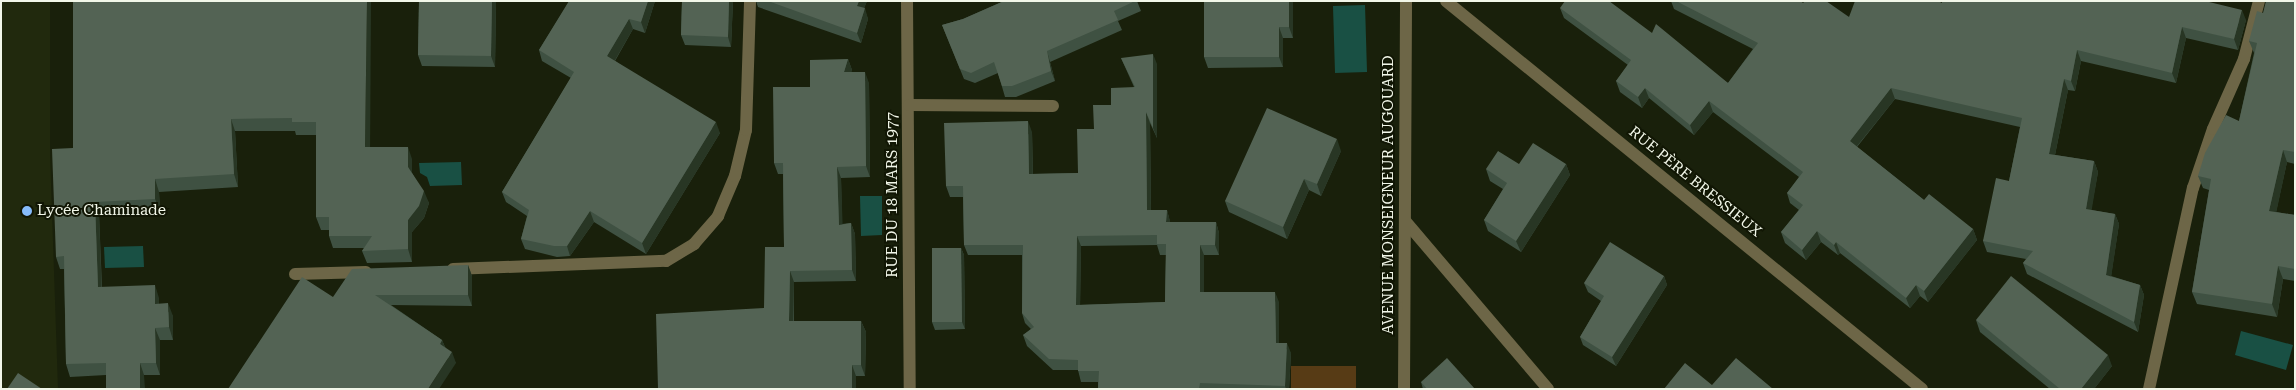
<!DOCTYPE html>
<meta charset="utf-8">
<style>
body{margin:0}
#map{position:relative;width:2296px;height:390px;overflow:hidden;background:#19200b;font-family:"Roboto Serif",serif}
div>[style]{position:absolute}
.built>*{inset:0;background:#21290d}
.green>*{inset:0;background:#573b15}
.water>*{inset:0;background:#195044}
.minor>*{height:12px;margin:-6px;padding:0 6px;transform-origin:6px;border-radius:6px;background:#6d6647}
.wall>*{inset:0;background:#3f5142}
.shaded-wall>*{inset:0;background:#283624}
.building>*{inset:0;background:#536354}
.dots>*{width:14px;height:14px;translate:-50% -50%;box-sizing:border-box;border:2px solid #111604;border-radius:50%}
span{translate:-50% -50%;white-space:nowrap;text-align:center;line-height:1.15;-webkit-text-stroke:4px #111604;paint-order:stroke}
.street-label{font-size:15px;color:#f2f7e9}
.poi-label{font-size:15px;color:#f2f7e9}
.left{translate:0 -50%;text-align:left}
.frame{position:absolute;inset:0;border:2px solid #f2f7e9;pointer-events:none}
</style>
<div id="map">
<div class="built">
<i style="clip-path:polygon(1px 1px,50px 1px,50px 154px,58px 389px,1px 389px)"></i>
</div>
<div class="green">
<i style="clip-path:polygon(1291px 366px,1356px 366px,1356px 389px,1291px 389px)"></i>
</div>
<div class="water">
<i style="clip-path:polygon(1365px 5px,1367px 72px,1335px 73px,1333px 6px)"></i>
<i style="clip-path:polygon(461px 162px,462px 185px,430px 186px,427px 177px,420px 173px,419px 163px)"></i>
<i style="clip-path:polygon(860px 196px,882px 196px,882px 235px,861px 236px)"></i>
<i style="clip-path:polygon(143px 246px,144px 267px,105px 268px,104px 247px)"></i>
<i style="clip-path:polygon(2241px 331px,2293px 345px,2286px 370px,2235px 355px)"></i>
</div>
<div class="minor">
<i style="left:907px;top:1px;width:388px;rotate:89.6deg"></i>
<i style="left:1446px;top:1px;width:614px;rotate:39.18deg"></i>
<i style="left:909px;top:105px;width:144px;rotate:0.4deg"></i>
<i style="left:1406px;top:222px;width:219px;rotate:49.6deg"></i>
<i style="left:453px;top:269px;width:213px;rotate:-2.2deg"></i>
<i style="left:666px;top:261px;width:33px;rotate:-31deg"></i>
<i style="left:694px;top:244px;width:37px;rotate:-49deg"></i>
<i style="left:718px;top:216px;width:43px;rotate:-67deg"></i>
<i style="left:735px;top:176px;width:47px;rotate:-76.6deg"></i>
<i style="left:746px;top:130px;width:129px;rotate:-88.2deg"></i>
<i style="left:295px;top:274px;width:71px;rotate:-1.6deg"></i>
<i style="left:1404px;top:389px;width:388px;rotate:-89.7deg"></i>
<i style="left:2149px;top:389px;width:206px;rotate:-77.7deg"></i>
<i style="left:2193px;top:188px;width:62px;rotate:-71.3deg"></i>
<i style="left:2213px;top:129px;width:77px;rotate:-66.1deg"></i>
<i style="left:2244px;top:59px;width:60px;rotate:-75.5deg"></i>
</div>
<div class="wall">
<i style="clip-path:polygon(73px 1px,370px 147px,412px 159px,412px 173px,429px 203px,424px 218px,412px 232px,412px 262px,367px 263px,362px 251px,364px 248px,333px 248px,329px 236px,329px 230px,321px 230px,316px 217px,316px 135px,296px 135px,295px 131px,235px 131px,238px 187px,159px 192px,160px 211px,99px 214px,102px 287px,159px 298px,159px 304px,173px 316px,173px 340px,160px 340px,160px 375px,106px 375px,70px 377px,66px 364px,64px 269px,60px 269px,56px 257px,73px 148px)"></i>
<i style="clip-path:polygon(419px 1px,496px 1px,495px 67px,422px 66px,418px 55px)"></i>
<i style="clip-path:polygon(567px 1px,655px 1px,645px 33px,633px 29px,615px 61px,720px 133px,646px 254px,594px 222px,570px 256px,557px 257px,525px 249px,521px 239px,527px 216px,506px 202px,502px 192px,571px 78px,542px 61px,539px 50px,569px 2px)"></i>
<i style="clip-path:polygon(682px 1px,733px 1px,731px 47px,685px 45px,681px 35px)"></i>
<i style="clip-path:polygon(756px 1px,867px 1px,864px 8px,868px 19px,861px 43px,758px 7px)"></i>
<i style="clip-path:polygon(1004px 1px,1137px 1px,1141px 11px,1118px 21px,1122px 30px,1050px 62px,1055px 81px,1016px 97px,1005px 97px,998px 73px,975px 83px,964px 79px,942px 25px,963px 19px)"></i>
<i style="clip-path:polygon(1204px 1px,1293px 1px,1293px 38px,1283px 38px,1283px 67px,1208px 68px,1204px 57px)"></i>
<i style="clip-path:polygon(1671px 1px,1800px 1px,1803px 3px,1849px 17px,1942px 3px,2246px 20px,2238px 50px,2186px 38px,2176px 83px,2081px 61px,2075px 91px,2068px 90px,2055px 155px,2094px 161px,2098px 172px,2091px 210px,2115px 214px,2119px 224px,2111px 276px,2140px 285px,2144px 295px,2138px 332px,2027px 274px,2023px 263px,2026px 259px,1987px 252px,1983px 241px,2009px 181px,2020px 127px,1895px 99px,1857px 147px,1924px 200px,1973px 229px,1977px 240px,1928px 302px,1920px 296px,1910px 308px,1840px 253px,1838px 255px,1821px 242px,1806px 260px,1785px 243px,1781px 232px,1799px 210px,1790px 203px,1787px 193px,1799px 177px,1713px 112px,1694px 135px,1649px 98px,1642px 108px,1620px 92px,1616px 81px,1628px 65px,1564px 18px,1560px 8px,1652px 33px,1728px 83px,1753px 49px,1674px 9px)"></i>
<i style="clip-path:polygon(2295px 1px,2295px 164px,2287px 162px,2276px 212px,2295px 215px,2295px 281px,2283px 279px,2277px 317px,2197px 304px,2192px 292px,2209px 190px,2203px 188px,2198px 176px,2239px 121px,2254px 53px,2249px 41px,2263px 13px)"></i>
<i style="clip-path:polygon(evenodd,1121px 58px,1157px 64px,1157px 138px,1150px 123px,1151px 210px,1167px 210px,1170px 222px,1216px 222px,1219px 233px,1219px 255px,1204px 255px,1204px 292px,1279px 302px,1279px 343px,1291px 353px,1289px 389px,1098px 389px,1098px 382px,1081px 382px,1078px 370px,1053px 370px,1027px 346px,1023px 335px,1031px 329px,1025px 323px,1022px 313px,1022px 255px,968px 255px,964px 245px,963px 197px,950px 197px,946px 186px,1032px 132px,1033px 174px,1078px 173px,1094px 129px,1111px 105px,1134px 87px,1121px 58px,1157px 245px,1160px 255px,1166px 255px,1165px 302px,1080px 305px,1081px 246px,1157px 245px)"></i>
<i style="clip-path:polygon(848px 59px,852px 70px,851px 72px,869px 83px,870px 177px,841px 178px,842px 224px,851px 223px,855px 234px,856px 281px,794px 282px,794px 321px,861px 321px,866px 332px,865px 376px,856px 376px,856px 389px,658px 389px,764px 308px,784px 247px,783px 174px,778px 174px,774px 163px,810px 87px)"></i>
<i style="clip-path:polygon(1341px 151px,1321px 196px,1309px 190px,1287px 239px,1229px 212px,1225px 201px)"></i>
<i style="clip-path:polygon(1519px 164px,1566px 164px,1570px 175px,1521px 252px,1488px 231px,1484px 220px,1503px 189px,1490px 181px,1486px 169px)"></i>
<i style="clip-path:polygon(961px 248px,964px 255px,965px 329px,935px 330px,932px 322px)"></i>
<i style="clip-path:polygon(468px 265px,472px 276px,472px 306px,391px 305px,442px 340px,445px 347px,456px 363px,333px 297px)"></i>
<i style="clip-path:polygon(1664px 276px,1667px 285px,1616px 366px,1583px 345px,1580px 337px,1601px 301px,1588px 292px,1584px 283px)"></i>
<i style="clip-path:polygon(1976px 320px,2112px 366px,2094px 389px,2050px 389px,1980px 332px)"></i>
<i style="clip-path:polygon(1421px 382px,1475px 389px,1423px 389px)"></i>
</div>
<div class="shaded-wall">
<i style="clip-path:polygon(367px 1px,371px 1px,370px 159px,365px 147px)"></i>
<i style="clip-path:polygon(492px 1px,496px 1px,495px 67px,491px 56px)"></i>
<i style="clip-path:polygon(648px 1px,655px 1px,645px 33px,641px 22px)"></i>
<i style="clip-path:polygon(729px 1px,733px 1px,731px 47px,728px 37px)"></i>
<i style="clip-path:polygon(859px 1px,867px 1px,861px 16px,857px 6px)"></i>
<i style="clip-path:polygon(1289px 1px,1293px 1px,1293px 38px,1289px 27px)"></i>
<i style="clip-path:polygon(865px 8px,868px 19px,861px 43px,857px 33px)"></i>
<i style="clip-path:polygon(2242px 10px,2246px 20px,2238px 50px,2234px 39px)"></i>
<i style="clip-path:polygon(629px 19px,633px 29px,611px 67px,607px 56px)"></i>
<i style="clip-path:polygon(1279px 27px,1283px 38px,1283px 67px,1279px 57px)"></i>
<i style="clip-path:polygon(2182px 27px,2186px 38px,2176px 83px,2172px 73px)"></i>
<i style="clip-path:polygon(2077px 50px,2081px 61px,2075px 91px,2071px 81px)"></i>
<i style="clip-path:polygon(1047px 51px,1050px 62px,1055px 81px,1051px 71px)"></i>
<i style="clip-path:polygon(1153px 54px,1157px 64px,1157px 138px,1153px 128px)"></i>
<i style="clip-path:polygon(848px 59px,852px 70px,848px 84px,844px 72px)"></i>
<i style="clip-path:polygon(865px 72px,869px 83px,870px 177px,866px 166px)"></i>
<i style="clip-path:polygon(2064px 79px,2068px 90px,2053px 165px,2049px 154px)"></i>
<i style="clip-path:polygon(1645px 88px,1649px 98px,1642px 108px,1638px 97px)"></i>
<i style="clip-path:polygon(1891px 88px,1895px 99px,1853px 151px,1850px 141px)"></i>
<i style="clip-path:polygon(1709px 101px,1713px 112px,1694px 135px,1690px 125px)"></i>
<i style="clip-path:polygon(1146px 112px,1150px 123px,1151px 220px,1147px 210px)"></i>
<i style="clip-path:polygon(231px 119px,235px 131px,238px 187px,234px 174px)"></i>
<i style="clip-path:polygon(1028px 121px,1032px 132px,1033px 184px,1029px 174px)"></i>
<i style="clip-path:polygon(716px 122px,720px 133px,646px 254px,642px 243px)"></i>
<i style="clip-path:polygon(1337px 139px,1341px 151px,1321px 196px,1317px 184px)"></i>
<i style="clip-path:polygon(408px 147px,412px 159px,412px 179px,408px 167px)"></i>
<i style="clip-path:polygon(2283px 150px,2287px 162px,2274px 223px,2269px 211px)"></i>
<i style="clip-path:polygon(2094px 161px,2098px 172px,2090px 220px,2086px 209px)"></i>
<i style="clip-path:polygon(1566px 164px,1570px 175px,1521px 252px,1516px 241px)"></i>
<i style="clip-path:polygon(837px 167px,841px 178px,843px 236px,839px 225px)"></i>
<i style="clip-path:polygon(155px 179px,159px 192px,160px 211px,155px 199px)"></i>
<i style="clip-path:polygon(1304px 179px,1309px 190px,1287px 239px,1283px 227px)"></i>
<i style="clip-path:polygon(424px 191px,429px 203px,424px 218px,412px 232px,412px 262px,408px 249px,408px 220px)"></i>
<i style="clip-path:polygon(95px 202px,99px 214px,102px 299px,98px 287px)"></i>
<i style="clip-path:polygon(1167px 210px,1170px 221px,1170px 232px,1166px 222px)"></i>
<i style="clip-path:polygon(590px 211px,594px 222px,570px 256px,567px 246px)"></i>
<i style="clip-path:polygon(2115px 214px,2119px 224px,2110px 285px,2106px 275px)"></i>
<i style="clip-path:polygon(1216px 222px,1219px 233px,1219px 255px,1215px 245px)"></i>
<i style="clip-path:polygon(851px 223px,855px 234px,856px 281px,852px 270px)"></i>
<i style="clip-path:polygon(1973px 229px,1977px 240px,1928px 302px,1924px 291px)"></i>
<i style="clip-path:polygon(1817px 231px,1821px 242px,1806px 260px,1802px 250px)"></i>
<i style="clip-path:polygon(1077px 236px,1081px 246px,1080px 316px,1076px 305px)"></i>
<i style="clip-path:polygon(1836px 242px,1840px 253px,1838px 255px,1834px 245px)"></i>
<i style="clip-path:polygon(1200px 245px,1204px 255px,1204px 302px,1200px 292px)"></i>
<i style="clip-path:polygon(961px 248px,964px 255px,965px 329px,962px 322px)"></i>
<i style="clip-path:polygon(468px 265px,472px 276px,472px 306px,468px 295px)"></i>
<i style="clip-path:polygon(2278px 266px,2283px 279px,2277px 317px,2272px 304px)"></i>
<i style="clip-path:polygon(790px 271px,794px 282px,793px 332px,789px 321px)"></i>
<i style="clip-path:polygon(1664px 276px,1667px 285px,1616px 366px,1612px 357px)"></i>
<i style="clip-path:polygon(155px 285px,159px 298px,159px 317px,155px 304px)"></i>
<i style="clip-path:polygon(1916px 285px,1920px 296px,1910px 308px,1906px 298px)"></i>
<i style="clip-path:polygon(2140px 285px,2144px 295px,2138px 332px,2134px 322px)"></i>
<i style="clip-path:polygon(1275px 292px,1279px 302px,1279px 353px,1276px 343px)"></i>
<i style="clip-path:polygon(168px 303px,173px 316px,173px 340px,169px 327px)"></i>
<i style="clip-path:polygon(861px 321px,866px 332px,865px 376px,861px 365px)"></i>
<i style="clip-path:polygon(155px 328px,160px 340px,160px 375px,156px 363px)"></i>
<i style="clip-path:polygon(442px 340px,446px 350px,440px 344px)"></i>
<i style="clip-path:polygon(1287px 343px,1291px 353px,1289px 389px,1286px 389px,1285px 386px)"></i>
<i style="clip-path:polygon(452px 352px,456px 363px,439px 389px,428px 389px)"></i>
<i style="clip-path:polygon(2108px 355px,2112px 366px,2094px 389px,2081px 389px)"></i>
<i style="clip-path:polygon(140px 363px,144px 375px,145px 389px,140px 389px)"></i>
<i style="clip-path:polygon(852px 365px,856px 376px,856px 389px,852px 389px)"></i>
</div>
<div class="building">
<i style="clip-path:polygon(73px 1px,367px 1px,365px 147px,408px 147px,408px 167px,424px 191px,419px 206px,408px 220px,408px 249px,362px 251px,372px 236px,329px 236px,329px 217px,316px 217px,316px 122px,292px 122px,292px 118px,231px 119px,234px 174px,155px 179px,155px 199px,95px 202px,98px 287px,155px 285px,155px 304px,168px 303px,169px 327px,155px 328px,156px 363px,140px 363px,140px 389px,106px 389px,106px 363px,66px 364px,64px 256px,56px 257px,52px 149px,73px 148px)"></i>
<i style="clip-path:polygon(419px 1px,492px 1px,491px 56px,418px 55px)"></i>
<i style="clip-path:polygon(569px 1px,648px 1px,641px 22px,629px 19px,607px 56px,716px 122px,642px 243px,590px 211px,567px 246px,554px 246px,521px 239px,529px 210px,502px 192px,574px 72px,539px 50px)"></i>
<i style="clip-path:polygon(682px 1px,729px 1px,728px 37px,681px 35px)"></i>
<i style="clip-path:polygon(768px 1px,859px 1px,857px 6px,865px 8px,857px 33px)"></i>
<i style="clip-path:polygon(1004px 1px,1135px 1px,1114px 11px,1118px 20px,1047px 51px,1051px 71px,1012px 86px,1002px 86px,994px 62px,971px 73px,960px 69px,942px 25px,963px 19px)"></i>
<i style="clip-path:polygon(1204px 1px,1289px 1px,1289px 27px,1279px 27px,1279px 57px,1204px 57px)"></i>
<i style="clip-path:polygon(1565px 1px,1609px 1px,1652px 33px,1656px 24px,1728px 83px,1758px 43px,1676px 1px,1800px 1px,1803px 3px,1805px 1px,1826px 1px,1849px 17px,1855px 1px,1938px 1px,1942px 3px,1942px 1px,2205px 1px,2242px 10px,2234px 39px,2182px 27px,2172px 73px,2077px 50px,2071px 81px,2064px 79px,2049px 154px,2094px 161px,2086px 209px,2115px 214px,2106px 275px,2140px 285px,2134px 322px,2023px 263px,2033px 251px,1983px 241px,1996px 178px,2009px 181px,2022px 118px,1891px 88px,1850px 141px,1924px 200px,1929px 194px,1973px 229px,1924px 291px,1916px 285px,1906px 298px,1836px 242px,1834px 245px,1817px 231px,1802px 250px,1781px 232px,1803px 205px,1787px 193px,1803px 172px,1709px 101px,1690px 125px,1645px 88px,1638px 97px,1616px 81px,1631px 60px,1560px 8px)"></i>
<i style="clip-path:polygon(2266px 1px,2295px 1px,2295px 152px,2283px 150px,2269px 211px,2295px 215px,2295px 269px,2278px 266px,2272px 304px,2192px 292px,2211px 179px,2198px 176px,2205px 153px,2226px 115px,2239px 121px,2257px 43px,2249px 41px,2257px 11px,2263px 13px)"></i>
<i style="clip-path:polygon(evenodd,1153px 54px,1153px 128px,1146px 112px,1147px 210px,1167px 210px,1166px 222px,1216px 222px,1215px 245px,1200px 245px,1200px 292px,1275px 292px,1276px 343px,1287px 343px,1285px 386px,1200px 383px,1199px 389px,1098px 389px,1099px 371px,1078px 371px,1078px 360px,1049px 359px,1023px 335px,1034px 327px,1022px 313px,1023px 245px,964px 245px,963px 186px,946px 186px,944px 123px,1028px 121px,1029px 174px,1078px 173px,1077px 129px,1094px 129px,1093px 105px,1111px 105px,1111px 88px,1135px 87px,1121px 58px,1153px 54px,1157px 235px,1157px 244px,1166px 244px,1165px 302px,1076px 305px,1077px 236px,1157px 235px)"></i>
<i style="clip-path:polygon(848px 59px,844px 72px,865px 72px,866px 166px,837px 167px,839px 225px,851px 223px,852px 270px,790px 271px,789px 321px,861px 321px,861px 365px,852px 365px,852px 389px,658px 389px,656px 314px,764px 308px,765px 247px,784px 247px,783px 163px,774px 163px,773px 87px,810px 87px,810px 60px)"></i>
<i style="clip-path:polygon(1267px 108px,1337px 139px,1317px 184px,1304px 179px,1283px 227px,1225px 201px)"></i>
<i style="clip-path:polygon(1533px 143px,1566px 164px,1516px 241px,1484px 220px,1507px 183px,1486px 169px,1498px 151px,1519px 164px)"></i>
<i style="clip-path:polygon(1610px 242px,1664px 276px,1612px 357px,1580px 337px,1604px 296px,1584px 283px)"></i>
<i style="clip-path:polygon(932px 248px,961px 248px,962px 322px,932px 322px)"></i>
<i style="clip-path:polygon(468px 265px,468px 295px,375px 295px,442px 340px,440px 344px,452px 352px,428px 389px,228px 389px,302px 277px,333px 297px,352px 269px)"></i>
<i style="clip-path:polygon(2011px 276px,2108px 355px,2081px 389px,2060px 389px,1976px 320px)"></i>
<i style="clip-path:polygon(1447px 358px,1475px 389px,1427px 389px,1421px 382px)"></i>
<i style="clip-path:polygon(1736px 358px,1773px 389px,1664px 389px,1685px 363px,1712px 385px)"></i>
<i style="clip-path:polygon(18px 373px,42px 389px,7px 389px)"></i>
</div>
<div class="dots">
<i style="left:27px;top:211px;background:#86bbfb"></i>
</div>
<div class="street-label">
<span style="left:1695px;top:182px;rotate:39deg">RUE PÈRE BRESSIEUX</span>
<span style="left:893px;top:195px;rotate:-90deg">RUE DU 18 MARS 1977</span>
<span style="left:1389px;top:195px;rotate:-90deg">AVENUE MONSEIGNEUR AUGOUARD</span>
</div>
<div class="poi-label">
<span class="left" style="left:37px;top:211px">Lycée Chaminade</span>
</div>
<div class="frame"></div>
</div>
